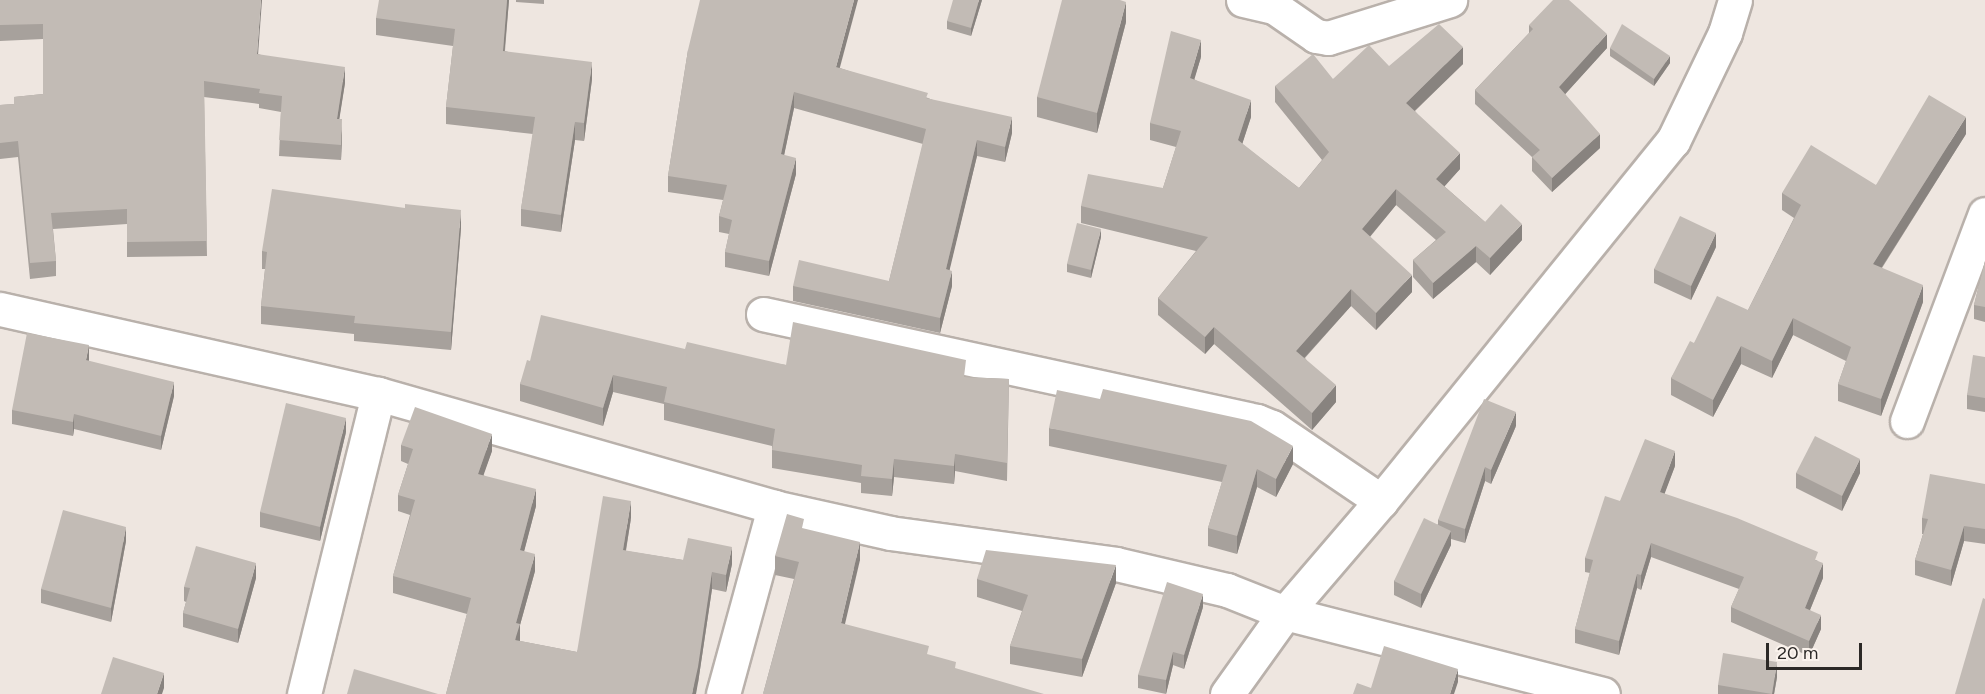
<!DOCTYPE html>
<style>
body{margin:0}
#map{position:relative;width:1985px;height:694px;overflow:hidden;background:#eee6e0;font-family:Figtree,sans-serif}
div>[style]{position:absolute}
.roads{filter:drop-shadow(2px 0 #b9b1ab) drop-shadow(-2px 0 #b9b1ab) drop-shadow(0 2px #b9b1ab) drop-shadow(0 -2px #b9b1ab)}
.minor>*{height:33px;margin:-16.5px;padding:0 16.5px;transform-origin:16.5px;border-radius:16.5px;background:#fff}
.wall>*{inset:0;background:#a7a19c}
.shaded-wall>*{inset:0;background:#88837f}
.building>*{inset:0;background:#c2bbb5}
span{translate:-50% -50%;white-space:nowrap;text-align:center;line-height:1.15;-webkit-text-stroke:5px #fbf3ed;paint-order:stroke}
.scale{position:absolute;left:1766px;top:643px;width:96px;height:27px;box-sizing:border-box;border:3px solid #2c2927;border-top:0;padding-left:8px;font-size:18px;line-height:21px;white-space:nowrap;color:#2c2927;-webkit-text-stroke:4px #fbf3ed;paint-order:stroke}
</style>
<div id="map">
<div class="roads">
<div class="minor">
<i style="left:1243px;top:0;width:32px;rotate:13deg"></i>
<i style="left:1274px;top:7px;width:51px;rotate:34.6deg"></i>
<i style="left:1316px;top:36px;width:12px;rotate:9deg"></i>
<i style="left:1328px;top:38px;width:128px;rotate:-17.3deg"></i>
<i style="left:0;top:309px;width:387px;rotate:12.7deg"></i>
<i style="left:378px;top:394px;width:412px;rotate:15.9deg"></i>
<i style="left:774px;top:507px;width:119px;rotate:12.6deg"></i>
<i style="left:890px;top:533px;width:228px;rotate:7.8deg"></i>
<i style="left:1116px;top:564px;width:114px;rotate:13.2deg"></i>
<i style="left:1227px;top:590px;width:62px;rotate:21.6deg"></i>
<i style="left:1285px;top:613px;width:328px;rotate:14.3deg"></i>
<i style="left:763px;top:314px;width:505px;rotate:12.22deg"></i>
<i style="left:1257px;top:421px;width:16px;rotate:22deg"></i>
<i style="left:1272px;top:427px;width:132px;rotate:34.2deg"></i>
<i style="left:1907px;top:421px;width:221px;rotate:-69.4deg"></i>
<i style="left:304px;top:694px;width:309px;rotate:-76.1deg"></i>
<i style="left:723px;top:694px;width:194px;rotate:-74.7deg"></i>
<i style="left:1227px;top:694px;width:100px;rotate:-54.4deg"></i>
<i style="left:1285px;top:613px;width:148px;rotate:-49.4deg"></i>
<i style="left:1381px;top:501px;width:464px;rotate:-51deg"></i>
<i style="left:1673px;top:141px;width:120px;rotate:-64.3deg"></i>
<i style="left:1725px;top:33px;width:34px;rotate:-73deg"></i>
</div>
</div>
<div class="wall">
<i style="clip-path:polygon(0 0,258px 54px,345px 83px,339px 119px,342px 135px,341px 160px,279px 156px,281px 112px,259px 108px,259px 104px,204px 97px,207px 256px,127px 257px,127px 224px,53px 229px,56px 261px,56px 276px,30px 279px,18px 157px,0 159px,0 105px,14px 104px,14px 97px,43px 94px,43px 39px,0 41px)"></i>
<i style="clip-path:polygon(509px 0,505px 51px,592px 79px,584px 141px,575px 140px,561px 232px,521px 226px,521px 209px,533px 134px,446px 124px,446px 107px,453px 46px,376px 35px,376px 18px)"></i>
<i style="clip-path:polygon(516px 0,544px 0,544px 4px,516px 2px)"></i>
<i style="clip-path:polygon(982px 0,971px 36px,947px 29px,947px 21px)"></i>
<i style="clip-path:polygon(1126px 22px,1097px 133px,1037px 117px,1037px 97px)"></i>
<i style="clip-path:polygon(1529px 25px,1607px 48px,1565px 94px,1600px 148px,1552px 192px,1532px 171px,1532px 157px,1475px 104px,1475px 90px,1529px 33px)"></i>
<i style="clip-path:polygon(1610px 48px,1670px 63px,1654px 86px,1610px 56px)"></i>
<i style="clip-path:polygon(688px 50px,840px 68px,928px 98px,1012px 133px,1005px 162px,977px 156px,949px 270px,952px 286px,940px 333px,793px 301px,793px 286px,889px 281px,923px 144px,794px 108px,784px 155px,796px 174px,769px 276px,725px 267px,725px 252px,729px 234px,719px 232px,719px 216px,723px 200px,668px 192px,668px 176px)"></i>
<i style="clip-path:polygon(1201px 57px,1194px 79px,1251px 117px,1242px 144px,1299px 188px,1322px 160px,1275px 102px,1275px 86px,1333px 79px,1389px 66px,1463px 64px,1415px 111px,1460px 169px,1444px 186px,1485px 222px,1522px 240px,1490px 275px,1476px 262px,1433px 299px,1413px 277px,1413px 260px,1436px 240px,1396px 205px,1370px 237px,1412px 292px,1376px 330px,1351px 306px,1305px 358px,1336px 402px,1312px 430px,1214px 344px,1205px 354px,1158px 315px,1158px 298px,1196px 251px,1081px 223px,1081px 206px,1163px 188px,1176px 147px,1150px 140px,1150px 123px)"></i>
<i style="clip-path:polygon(1966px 134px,1882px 268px,1923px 302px,1881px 416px,1838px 401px,1838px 384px,1846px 361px,1793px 335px,1772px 378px,1741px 364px,1713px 417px,1671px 395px,1671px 378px,1694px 343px,1748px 310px,1794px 218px,1782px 210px,1782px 193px,1876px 185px)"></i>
<i style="clip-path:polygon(461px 228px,451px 350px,354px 341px,354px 334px,261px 324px,261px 306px,265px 269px,262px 269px,262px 251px)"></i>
<i style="clip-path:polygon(1101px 237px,1091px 278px,1067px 272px,1067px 264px)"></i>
<i style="clip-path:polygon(1716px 247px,1691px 300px,1654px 283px,1654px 269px)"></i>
<i style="clip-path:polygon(1985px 261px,1985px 322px,1974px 319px,1974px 305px)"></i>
<i style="clip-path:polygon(685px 349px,786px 365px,966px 377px,1009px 379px,1007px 481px,955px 471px,954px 484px,894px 477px,892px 496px,861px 493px,861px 483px,772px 468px,772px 446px,664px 420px,664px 404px,613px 392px,603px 426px,520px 401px,520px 384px,530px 361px)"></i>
<i style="clip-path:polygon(1985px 357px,1985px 412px,1967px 409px,1967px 395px)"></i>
<i style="clip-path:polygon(88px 361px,174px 396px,161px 450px,74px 429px,73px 436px,12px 424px,12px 410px)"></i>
<i style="clip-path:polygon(1516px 426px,1491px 484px,1485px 481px,1465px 543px,1451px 539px,1451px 545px,1421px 608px,1394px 595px,1394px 581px,1438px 524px,1438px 520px)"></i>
<i style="clip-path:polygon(1049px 428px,1293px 464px,1276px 497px,1257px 487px,1237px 554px,1208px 546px,1208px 528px,1222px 482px,1049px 446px)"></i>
<i style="clip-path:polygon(346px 432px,320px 541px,260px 527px,260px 512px)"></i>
<i style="clip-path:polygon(401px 445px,492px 451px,483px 475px,536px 506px,524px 551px,535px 571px,520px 625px,520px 641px,577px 652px,631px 518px,626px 551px,683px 560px,732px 564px,726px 592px,712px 589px,698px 683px,446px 694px,467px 614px,393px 593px,393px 576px,410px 515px,398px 511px,398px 495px,408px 464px,401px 461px)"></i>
<i style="clip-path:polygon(1675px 466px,1664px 494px,1818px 561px,1823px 578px,1810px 610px,1821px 629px,1809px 656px,1731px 622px,1731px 607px,1739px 589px,1651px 557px,1641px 590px,1637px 588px,1619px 655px,1575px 643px,1575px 629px,1590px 573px,1585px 572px,1585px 558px,1620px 501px)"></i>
<i style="clip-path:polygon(1796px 473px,1860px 473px,1842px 511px,1796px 488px)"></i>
<i style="clip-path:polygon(1985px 484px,1985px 544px,1964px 541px,1951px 586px,1915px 575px,1915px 560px,1923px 534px,1922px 534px,1922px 518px)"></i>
<i style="clip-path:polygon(804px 529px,860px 560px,763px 694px,794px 579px,775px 575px,775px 556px)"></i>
<i style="clip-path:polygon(126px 541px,111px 622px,41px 603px,41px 589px)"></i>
<i style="clip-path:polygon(256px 578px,238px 643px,183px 627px,183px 613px,186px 602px,184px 601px,184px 587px)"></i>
<i style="clip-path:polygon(977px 579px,1116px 583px,1082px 677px,1010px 664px,1010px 646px,1022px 611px,977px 597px)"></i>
<i style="clip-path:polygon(1203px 607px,1184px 669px,1173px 665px,1166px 694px,1138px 688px,1138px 675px)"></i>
<i style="clip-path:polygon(1777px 677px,1774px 694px,1718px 694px,1718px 685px)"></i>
</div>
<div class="shaded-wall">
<i style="clip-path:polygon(261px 0,262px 0,257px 69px,257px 54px)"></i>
<i style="clip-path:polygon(507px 0,509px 0,503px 68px,503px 51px)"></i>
<i style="clip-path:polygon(854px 0,858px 0,836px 82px,836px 67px)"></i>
<i style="clip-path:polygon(979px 0,982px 0,971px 36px,971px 28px)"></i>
<i style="clip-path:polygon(1126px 2px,1126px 22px,1097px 133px,1097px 113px)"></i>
<i style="clip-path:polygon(1607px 34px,1607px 48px,1559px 101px,1559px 87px)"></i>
<i style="clip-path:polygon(1201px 40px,1201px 57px,1190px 94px,1190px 78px)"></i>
<i style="clip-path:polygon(1463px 47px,1463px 64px,1406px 119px,1406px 103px)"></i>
<i style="clip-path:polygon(1670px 56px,1670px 63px,1654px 86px,1654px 79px)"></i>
<i style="clip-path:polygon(592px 62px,592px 79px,584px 141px,584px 123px)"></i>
<i style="clip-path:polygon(345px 67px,345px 83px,337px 134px,337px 119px)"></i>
<i style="clip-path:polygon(794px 92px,794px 108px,781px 170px,781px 154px)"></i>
<i style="clip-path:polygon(1251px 100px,1251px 117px,1238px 157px,1238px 140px)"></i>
<i style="clip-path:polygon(1012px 117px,1012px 133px,1005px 162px,1005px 147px)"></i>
<i style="clip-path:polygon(1966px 117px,1966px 134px,1873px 281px,1873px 264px)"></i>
<i style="clip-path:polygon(342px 119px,342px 135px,341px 160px,341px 145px)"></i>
<i style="clip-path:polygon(575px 122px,575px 140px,561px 232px,561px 215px)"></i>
<i style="clip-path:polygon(1600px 134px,1600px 148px,1552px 192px,1552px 178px)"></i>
<i style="clip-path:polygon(977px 140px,977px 156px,946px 285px,946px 269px)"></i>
<i style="clip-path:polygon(1460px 153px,1460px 169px,1436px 196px,1436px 179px)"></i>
<i style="clip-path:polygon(796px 158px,796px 174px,769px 276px,769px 261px)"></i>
<i style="clip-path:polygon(1396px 189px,1396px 205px,1362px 246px,1362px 229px)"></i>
<i style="clip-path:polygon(461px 210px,461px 228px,451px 350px,451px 332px)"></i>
<i style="clip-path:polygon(1522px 224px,1522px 240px,1490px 275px,1490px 258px)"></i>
<i style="clip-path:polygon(1101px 229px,1101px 237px,1091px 278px,1091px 270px)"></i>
<i style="clip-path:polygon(1716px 233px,1716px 247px,1691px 300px,1691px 286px)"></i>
<i style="clip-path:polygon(1476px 246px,1476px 262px,1433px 299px,1433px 283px)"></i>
<i style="clip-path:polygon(952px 271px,952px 286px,940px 333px,940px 318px)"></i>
<i style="clip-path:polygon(1412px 275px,1412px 292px,1376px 330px,1376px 313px)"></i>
<i style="clip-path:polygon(1923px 285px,1923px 302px,1881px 416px,1881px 399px)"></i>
<i style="clip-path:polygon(1351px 289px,1351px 306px,1296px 367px,1296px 351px)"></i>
<i style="clip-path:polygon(1793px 318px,1793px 335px,1772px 378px,1772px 361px)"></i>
<i style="clip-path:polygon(1214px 327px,1214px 344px,1205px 354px,1205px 337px)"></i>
<i style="clip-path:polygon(89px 345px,89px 360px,86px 374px,86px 360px)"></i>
<i style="clip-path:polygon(1741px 346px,1741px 364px,1713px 417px,1713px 400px)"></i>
<i style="clip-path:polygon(613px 375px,613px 392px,603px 426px,603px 408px)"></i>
<i style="clip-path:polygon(174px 382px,174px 396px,161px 450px,161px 436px)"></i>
<i style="clip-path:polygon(1336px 385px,1336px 402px,1312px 430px,1312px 413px)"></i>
<i style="clip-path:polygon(1516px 412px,1516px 426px,1491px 484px,1491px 470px)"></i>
<i style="clip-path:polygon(74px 414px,74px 429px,73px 436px,73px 422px)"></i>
<i style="clip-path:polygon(346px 418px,346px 432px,320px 541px,320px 527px)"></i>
<i style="clip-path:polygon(492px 434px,492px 451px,478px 491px,478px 474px)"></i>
<i style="clip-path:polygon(1293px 446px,1293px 464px,1276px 497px,1276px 479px)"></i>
<i style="clip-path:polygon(1675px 451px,1675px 466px,1660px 506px,1660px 492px)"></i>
<i style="clip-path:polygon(955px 454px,955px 471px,954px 484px,954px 466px)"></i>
<i style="clip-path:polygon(894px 459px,894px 477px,892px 496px,892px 479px)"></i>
<i style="clip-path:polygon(1860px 459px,1860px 473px,1842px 511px,1842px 496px)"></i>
<i style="clip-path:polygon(1485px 467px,1485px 481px,1465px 543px,1465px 529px)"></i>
<i style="clip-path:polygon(1257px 469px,1257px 487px,1237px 554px,1237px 536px)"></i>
<i style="clip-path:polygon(536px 489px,536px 506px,520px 567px,520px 550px)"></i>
<i style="clip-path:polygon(631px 501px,631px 518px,623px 567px,623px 550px)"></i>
<i style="clip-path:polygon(1964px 526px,1964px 541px,1951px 586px,1951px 570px)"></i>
<i style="clip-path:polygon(126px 527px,126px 541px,111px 622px,111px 608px)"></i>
<i style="clip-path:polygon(1451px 531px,1451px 545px,1421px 608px,1421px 594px)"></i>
<i style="clip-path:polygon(860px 542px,860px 560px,841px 641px,841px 623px)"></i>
<i style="clip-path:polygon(1651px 543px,1651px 557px,1641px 590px,1641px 575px)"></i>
<i style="clip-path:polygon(732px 547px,732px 564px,726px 592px,726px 575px)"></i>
<i style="clip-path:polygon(535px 554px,535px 571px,520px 625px,520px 641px,515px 657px,516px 623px)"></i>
<i style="clip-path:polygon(256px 563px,256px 578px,238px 643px,238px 629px)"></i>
<i style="clip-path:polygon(1823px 563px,1823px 578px,1805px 622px,1805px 608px)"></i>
<i style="clip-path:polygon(1116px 565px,1116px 583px,1082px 677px,1082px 659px)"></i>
<i style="clip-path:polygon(712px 572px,712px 589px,698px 683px,696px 694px,692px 694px)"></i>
<i style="clip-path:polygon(1637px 574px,1637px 588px,1619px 655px,1619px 641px)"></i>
<i style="clip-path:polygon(1203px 594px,1203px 607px,1184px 669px,1184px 655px)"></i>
<i style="clip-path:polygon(1821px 615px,1821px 629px,1809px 656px,1809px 641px)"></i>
<i style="clip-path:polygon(1173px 652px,1173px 665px,1166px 694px,1166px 680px)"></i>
<i style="clip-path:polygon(1777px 662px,1777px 677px,1774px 694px,1772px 694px)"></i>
<i style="clip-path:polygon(1458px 669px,1458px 682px,1454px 694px,1450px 694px)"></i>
<i style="clip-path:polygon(164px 673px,164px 688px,162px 694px,157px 694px)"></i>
</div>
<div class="building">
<i style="clip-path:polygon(0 0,261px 0,257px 54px,345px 67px,337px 119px,342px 119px,341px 145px,279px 140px,282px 96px,259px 93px,260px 89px,204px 81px,207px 241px,127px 242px,127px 209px,51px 213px,56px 261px,30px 263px,18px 141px,0 143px,0 105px,14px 104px,14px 97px,43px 94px,43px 24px,0 25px)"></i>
<i style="clip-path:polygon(379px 0,507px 0,503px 51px,592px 62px,584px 123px,575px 122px,561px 215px,521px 209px,535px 117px,446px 107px,455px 29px,376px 18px)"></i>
<i style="clip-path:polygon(700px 0,854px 0,836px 67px,928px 93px,926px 98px,1012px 117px,1005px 147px,977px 140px,946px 269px,952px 271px,940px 318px,793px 286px,799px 260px,889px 281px,926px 129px,794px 92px,781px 154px,796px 158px,769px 261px,725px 252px,732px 220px,719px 216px,727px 185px,668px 176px,688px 50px)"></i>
<i style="clip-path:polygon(953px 0,979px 0,971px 28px,947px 21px)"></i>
<i style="clip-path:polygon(1062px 0,1120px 0,1126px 2px,1097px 113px,1037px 97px)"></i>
<i style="clip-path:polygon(1553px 0,1569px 0,1607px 34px,1559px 87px,1600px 134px,1552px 178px,1532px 157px,1540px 150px,1475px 90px,1533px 29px,1529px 25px)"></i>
<i style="clip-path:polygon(1439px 24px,1463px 47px,1406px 103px,1460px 153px,1436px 179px,1485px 222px,1501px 204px,1522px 224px,1490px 258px,1476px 246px,1433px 283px,1413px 260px,1446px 232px,1396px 189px,1362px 229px,1412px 275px,1376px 313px,1351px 289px,1296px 351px,1336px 385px,1312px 413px,1214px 327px,1205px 337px,1158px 298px,1208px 237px,1081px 206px,1088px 174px,1163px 188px,1181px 131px,1150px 123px,1171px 31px,1201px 40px,1190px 78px,1251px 100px,1238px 140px,1299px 188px,1329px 152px,1275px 86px,1313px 54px,1333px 79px,1369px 45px,1389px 66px)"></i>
<i style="clip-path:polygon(1622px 24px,1670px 56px,1654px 79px,1610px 48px)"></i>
<i style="clip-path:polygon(1929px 95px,1966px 117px,1873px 264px,1923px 285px,1881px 399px,1838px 384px,1851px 347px,1793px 318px,1772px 361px,1741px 346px,1713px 400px,1671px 378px,1690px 341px,1694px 343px,1717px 296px,1748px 310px,1801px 205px,1782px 193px,1811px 145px,1876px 185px)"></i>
<i style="clip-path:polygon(272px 189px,405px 208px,405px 204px,461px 210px,451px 332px,354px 323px,355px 316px,261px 306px,267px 252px,262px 251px)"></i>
<i style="clip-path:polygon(1680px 216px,1716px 233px,1691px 286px,1654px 269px)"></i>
<i style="clip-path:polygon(1077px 223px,1101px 229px,1091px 270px,1067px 264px)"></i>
<i style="clip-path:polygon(1985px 261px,1985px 307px,1974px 305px)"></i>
<i style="clip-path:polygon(541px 315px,685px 349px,687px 342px,786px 365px,793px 322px,966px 360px,964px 377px,1009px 379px,1007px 463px,955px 454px,954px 466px,894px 459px,892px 479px,861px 476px,862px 465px,772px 450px,775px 429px,664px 402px,667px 387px,613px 375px,603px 408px,520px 384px,527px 360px,530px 361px)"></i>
<i style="clip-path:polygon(27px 333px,89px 345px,86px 360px,174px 382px,161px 436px,74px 414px,73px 422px,12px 410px)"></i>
<i style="clip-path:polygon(1973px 355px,1985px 357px,1985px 398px,1967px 395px)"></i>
<i style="clip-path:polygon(1103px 389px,1251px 421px,1293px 446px,1276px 479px,1257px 469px,1237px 536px,1208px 528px,1227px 465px,1049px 428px,1057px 390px,1100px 399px)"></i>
<i style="clip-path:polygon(1484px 399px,1516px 412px,1491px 470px,1485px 467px,1465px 529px,1438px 520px)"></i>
<i style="clip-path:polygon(286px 403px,346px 418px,320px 527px,260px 512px)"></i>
<i style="clip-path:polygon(415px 407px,492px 434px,478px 474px,536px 489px,520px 550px,535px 554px,516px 623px,520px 624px,515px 640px,577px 652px,603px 496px,631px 501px,623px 550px,683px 560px,688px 538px,732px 547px,726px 575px,712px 572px,698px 667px,692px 694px,446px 694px,471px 598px,393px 576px,415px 500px,398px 495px,413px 449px,401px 445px)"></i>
<i style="clip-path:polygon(1815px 436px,1860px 459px,1842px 496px,1796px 473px)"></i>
<i style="clip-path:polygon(1645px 439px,1675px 451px,1660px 492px,1737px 518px,1818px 552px,1815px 560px,1823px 563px,1805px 608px,1821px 615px,1809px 641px,1731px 607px,1744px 577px,1651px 543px,1641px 575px,1637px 574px,1619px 641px,1575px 629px,1593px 560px,1585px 558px,1605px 496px,1620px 501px)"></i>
<i style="clip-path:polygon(1930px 474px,1985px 484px,1985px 529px,1964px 526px,1951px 570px,1915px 560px,1928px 519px,1922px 518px)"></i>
<i style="clip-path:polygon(63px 510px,126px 527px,111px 608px,41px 589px)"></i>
<i style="clip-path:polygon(787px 514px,804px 519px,802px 528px,860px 542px,841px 623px,929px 646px,927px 654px,956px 662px,955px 668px,1044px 694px,763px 694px,799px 562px,775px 556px)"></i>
<i style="clip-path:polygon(1424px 518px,1451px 531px,1421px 594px,1394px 581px)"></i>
<i style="clip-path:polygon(196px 546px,256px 563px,238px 629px,183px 613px,190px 588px,184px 587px)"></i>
<i style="clip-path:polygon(986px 550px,1116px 565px,1082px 659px,1010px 646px,1028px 595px,977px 579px)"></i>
<i style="clip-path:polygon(1167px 582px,1203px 594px,1184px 655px,1173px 652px,1166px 680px,1138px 675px)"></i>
<i style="clip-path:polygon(1983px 598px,1985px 599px,1985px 694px,1955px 694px)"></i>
<i style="clip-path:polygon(1384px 646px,1458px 669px,1450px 694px,1353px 694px,1357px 683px,1371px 688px)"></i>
<i style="clip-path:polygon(1723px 653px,1777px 662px,1772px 694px,1718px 685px)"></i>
<i style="clip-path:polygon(113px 657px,164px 673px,157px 694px,101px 694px)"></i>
<i style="clip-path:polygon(354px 669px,438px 694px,347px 694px)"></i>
</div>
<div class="scale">20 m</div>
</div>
